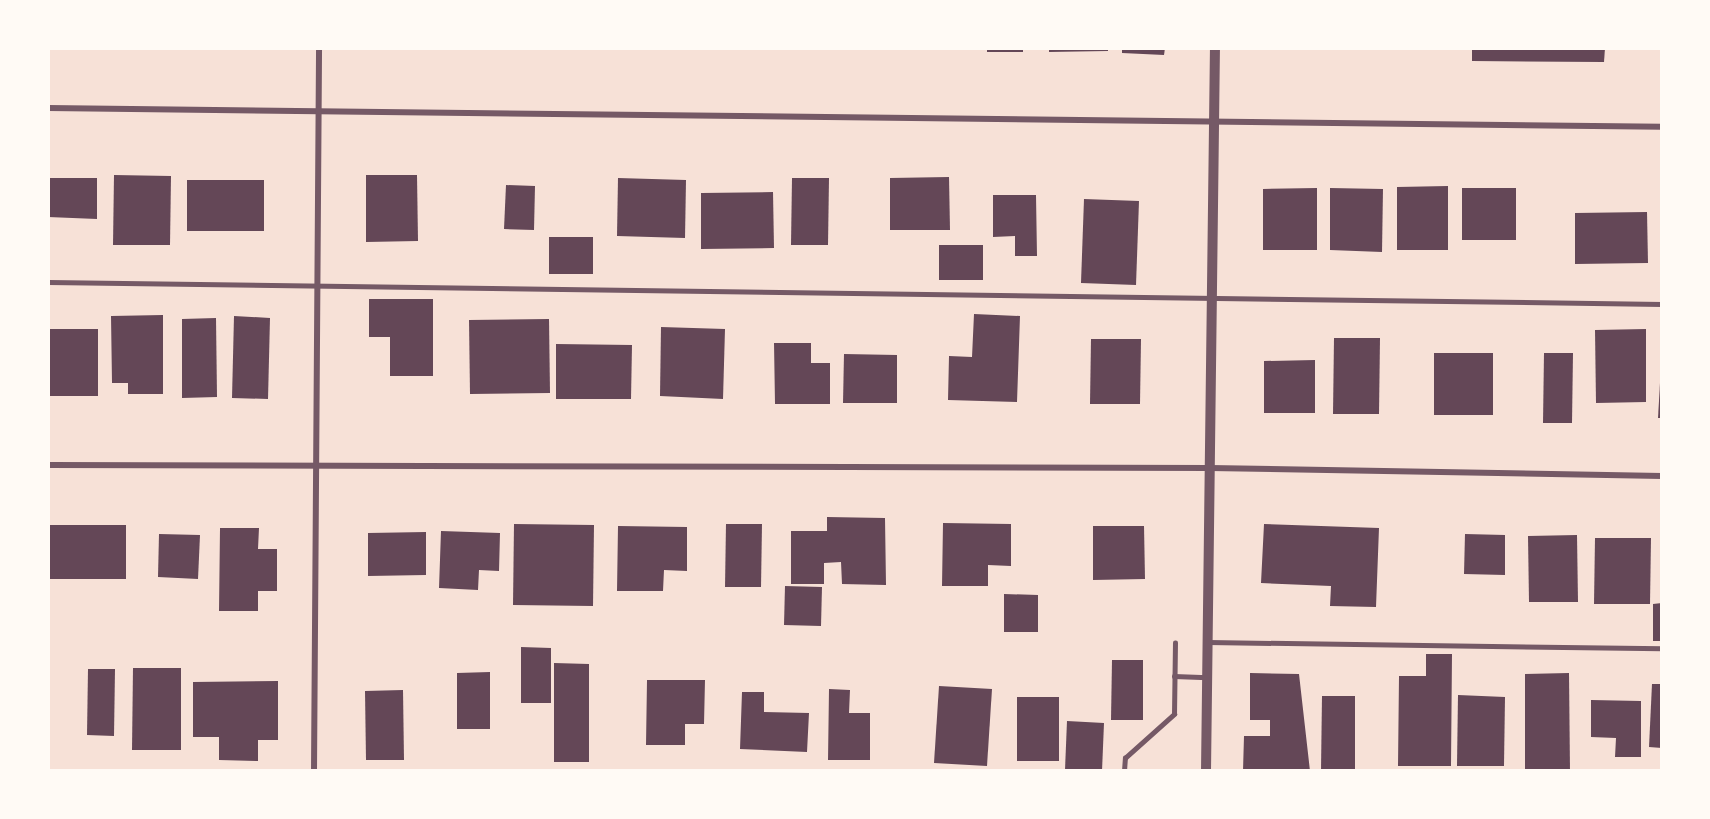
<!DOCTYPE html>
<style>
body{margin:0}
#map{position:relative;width:1710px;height:819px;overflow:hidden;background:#f7e1d7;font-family:"Sofia Sans Condensed",sans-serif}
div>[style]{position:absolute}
.building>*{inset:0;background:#644757}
.service>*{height:4.5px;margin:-2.25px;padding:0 2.25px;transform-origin:2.25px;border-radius:2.25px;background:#755966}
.minor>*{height:6px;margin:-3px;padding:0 3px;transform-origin:3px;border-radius:3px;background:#755966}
.tertiary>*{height:10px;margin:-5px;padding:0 5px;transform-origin:5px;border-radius:5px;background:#755966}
span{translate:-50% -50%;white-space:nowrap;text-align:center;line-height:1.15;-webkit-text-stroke:5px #fffaf5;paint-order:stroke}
.frame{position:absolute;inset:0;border:50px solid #fffaf5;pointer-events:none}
</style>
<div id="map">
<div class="building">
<i style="clip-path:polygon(987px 48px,1023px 48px,1023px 52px,987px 52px)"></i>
<i style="clip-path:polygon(1049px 48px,1108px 48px,1108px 51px,1049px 52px)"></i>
<i style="clip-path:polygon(1122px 48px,1165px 48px,1164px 55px,1122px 53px)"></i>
<i style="clip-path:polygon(1472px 48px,1605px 48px,1604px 62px,1472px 61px)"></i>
<i style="clip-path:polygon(114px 175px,171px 176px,170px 245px,113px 245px)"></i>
<i style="clip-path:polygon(366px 175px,417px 175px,418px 241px,366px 242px)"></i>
<i style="clip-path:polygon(949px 177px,950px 230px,890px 230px,890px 178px)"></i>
<i style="clip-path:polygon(48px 178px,97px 178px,97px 219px,48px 217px)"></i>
<i style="clip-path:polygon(618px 178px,686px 180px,685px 238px,617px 236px)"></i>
<i style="clip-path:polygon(792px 178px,829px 178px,828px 245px,791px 245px)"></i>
<i style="clip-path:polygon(187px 180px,264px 180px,264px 231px,187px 231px)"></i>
<i style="clip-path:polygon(506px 185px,535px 186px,534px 230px,504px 229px)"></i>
<i style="clip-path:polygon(1448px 186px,1448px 250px,1397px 250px,1397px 187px)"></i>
<i style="clip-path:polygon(1317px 188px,1317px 250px,1263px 250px,1263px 189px)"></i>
<i style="clip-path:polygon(1330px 188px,1383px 189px,1382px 252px,1330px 250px)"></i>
<i style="clip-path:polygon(1462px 188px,1516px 188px,1516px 240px,1462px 240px)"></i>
<i style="clip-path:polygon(773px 192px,774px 248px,701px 249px,701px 193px)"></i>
<i style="clip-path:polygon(993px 195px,1036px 195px,1037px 256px,1015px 256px,1015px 236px,993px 237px)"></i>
<i style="clip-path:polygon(1084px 199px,1139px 201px,1136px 285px,1081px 283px)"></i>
<i style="clip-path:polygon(1647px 212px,1648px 263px,1575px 264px,1575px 213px)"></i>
<i style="clip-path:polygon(549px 237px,593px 237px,593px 274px,549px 274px)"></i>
<i style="clip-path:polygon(939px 245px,983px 245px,983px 280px,939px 280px)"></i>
<i style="clip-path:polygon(369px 299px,433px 299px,433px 376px,390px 376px,390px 337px,369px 337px)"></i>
<i style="clip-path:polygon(974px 314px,1020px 316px,1017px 402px,948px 400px,949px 356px,972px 357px)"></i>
<i style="clip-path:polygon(163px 315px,163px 394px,128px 394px,128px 383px,112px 383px,111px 316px)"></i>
<i style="clip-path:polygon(234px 316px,270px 318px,268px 399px,232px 398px)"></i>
<i style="clip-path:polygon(216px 318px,217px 397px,182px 398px,182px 319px)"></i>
<i style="clip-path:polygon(549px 319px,550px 393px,470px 394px,469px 320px)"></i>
<i style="clip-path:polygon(661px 327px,725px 329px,723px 399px,660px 396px)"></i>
<i style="clip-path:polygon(48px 329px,98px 329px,98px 396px,48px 396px)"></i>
<i style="clip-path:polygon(1646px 329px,1646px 402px,1596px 403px,1595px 330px)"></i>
<i style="clip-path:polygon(1334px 338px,1380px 338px,1379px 414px,1333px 414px)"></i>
<i style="clip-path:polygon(1091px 339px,1141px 339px,1140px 404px,1090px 404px)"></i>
<i style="clip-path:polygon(774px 343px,811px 343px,811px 363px,830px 363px,830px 404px,775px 404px)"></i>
<i style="clip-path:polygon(556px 344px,632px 345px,631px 399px,556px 399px)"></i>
<i style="clip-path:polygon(1434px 353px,1493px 353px,1493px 415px,1434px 415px)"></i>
<i style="clip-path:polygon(1544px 353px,1573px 353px,1572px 423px,1543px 423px)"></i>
<i style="clip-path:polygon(844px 354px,897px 355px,897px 403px,843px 403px)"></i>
<i style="clip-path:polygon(1315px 360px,1315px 413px,1264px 413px,1264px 361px)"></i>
<i style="clip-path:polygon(1660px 383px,1662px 383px,1662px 418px,1658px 418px)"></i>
<i style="clip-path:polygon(827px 517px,885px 518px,886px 585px,842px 584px,841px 562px,824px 563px,824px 584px,791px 584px,791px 531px,827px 531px)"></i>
<i style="clip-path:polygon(943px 523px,1011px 524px,1011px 566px,988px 565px,988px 586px,942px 586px)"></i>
<i style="clip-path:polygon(514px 524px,594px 525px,593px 606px,513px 605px)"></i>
<i style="clip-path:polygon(726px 524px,762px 524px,761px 587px,725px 587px)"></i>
<i style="clip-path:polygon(1264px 524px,1379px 528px,1376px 607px,1330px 606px,1331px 586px,1261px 583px)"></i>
<i style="clip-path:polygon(48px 525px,126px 525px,126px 579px,48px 579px)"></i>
<i style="clip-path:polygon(618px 526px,687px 527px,687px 571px,664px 570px,663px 591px,617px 591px)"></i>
<i style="clip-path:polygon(1093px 526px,1144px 526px,1145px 579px,1093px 580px)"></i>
<i style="clip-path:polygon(220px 528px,259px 528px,258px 549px,277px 549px,277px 591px,258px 591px,258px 611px,219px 611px)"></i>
<i style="clip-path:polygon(441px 531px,500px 533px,499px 571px,479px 570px,478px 590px,439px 588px)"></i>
<i style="clip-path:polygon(426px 532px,426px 575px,368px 576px,368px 533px)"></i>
<i style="clip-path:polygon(159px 534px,200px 535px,198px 579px,158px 577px)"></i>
<i style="clip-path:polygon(1465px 534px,1505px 535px,1505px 575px,1464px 574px)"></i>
<i style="clip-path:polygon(1577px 535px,1578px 602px,1529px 602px,1528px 536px)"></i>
<i style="clip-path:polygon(1595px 538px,1651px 538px,1650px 604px,1594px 604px)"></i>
<i style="clip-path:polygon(785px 586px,822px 587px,821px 626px,784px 625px)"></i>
<i style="clip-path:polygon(1004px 594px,1038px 595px,1038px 632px,1004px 632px)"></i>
<i style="clip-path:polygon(1662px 603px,1662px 641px,1653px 641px,1653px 604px)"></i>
<i style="clip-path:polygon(521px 647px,551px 648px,551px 703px,521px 703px)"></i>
<i style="clip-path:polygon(1426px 654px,1452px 654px,1451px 766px,1398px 766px,1399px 676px,1426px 676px)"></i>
<i style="clip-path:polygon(1112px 660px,1143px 660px,1143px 720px,1111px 720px)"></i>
<i style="clip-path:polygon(554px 663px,589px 664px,589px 762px,554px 762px)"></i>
<i style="clip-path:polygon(133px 668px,181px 668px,181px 750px,132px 750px)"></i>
<i style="clip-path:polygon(88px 669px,115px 669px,114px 736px,87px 735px)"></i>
<i style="clip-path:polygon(490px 672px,490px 729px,457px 729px,457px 673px)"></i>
<i style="clip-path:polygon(1250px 673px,1299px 674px,1310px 771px,1243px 771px,1244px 736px,1270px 736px,1270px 720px,1250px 720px)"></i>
<i style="clip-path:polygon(1569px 673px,1570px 771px,1525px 771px,1525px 674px)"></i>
<i style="clip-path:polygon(647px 680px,705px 680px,704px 724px,685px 724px,685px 745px,646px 745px)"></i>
<i style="clip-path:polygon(278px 681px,278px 740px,258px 740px,258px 761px,219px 760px,219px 737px,193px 737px,193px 682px)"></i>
<i style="clip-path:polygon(1652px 684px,1662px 684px,1662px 748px,1649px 747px)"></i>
<i style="clip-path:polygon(939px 686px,992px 689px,987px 766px,934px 763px)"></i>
<i style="clip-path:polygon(829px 689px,850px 690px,849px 713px,870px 713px,870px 760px,828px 760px)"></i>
<i style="clip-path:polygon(403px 690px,404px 760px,366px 760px,365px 691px)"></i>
<i style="clip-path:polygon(742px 692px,764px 692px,764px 712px,809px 713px,807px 752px,740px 749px)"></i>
<i style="clip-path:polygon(1458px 695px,1505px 697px,1504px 766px,1457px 766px)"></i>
<i style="clip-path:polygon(1322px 696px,1355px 696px,1355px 771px,1321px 771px)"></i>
<i style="clip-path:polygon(1017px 697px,1059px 697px,1059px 761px,1017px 761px)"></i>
<i style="clip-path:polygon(1591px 700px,1641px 701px,1641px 757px,1615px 757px,1616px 738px,1591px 737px)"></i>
<i style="clip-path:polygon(1067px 721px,1104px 723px,1102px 771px,1065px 770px)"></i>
</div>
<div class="service">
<i style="left:48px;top:282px;width:1614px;rotate:0.78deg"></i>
<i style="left:1208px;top:642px;width:454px;rotate:0.8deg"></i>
<i style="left:1174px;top:676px;width:33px;rotate:2deg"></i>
<i style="left:1124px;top:771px;width:13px;rotate:-86deg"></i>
<i style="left:1125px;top:758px;width:66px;rotate:-41.9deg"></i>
<i style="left:1174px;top:714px;width:71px;rotate:-89.2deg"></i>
</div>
<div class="minor">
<i style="left:48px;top:108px;width:1614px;rotate:0.67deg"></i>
<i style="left:48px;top:465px;width:1162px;rotate:0.15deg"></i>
<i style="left:1210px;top:468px;width:452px;rotate:1deg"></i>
<i style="left:314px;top:771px;width:723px;rotate:-89.6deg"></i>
</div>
<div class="tertiary">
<i style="left:1206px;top:771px;width:723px;rotate:-89.29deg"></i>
</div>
<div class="frame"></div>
</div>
